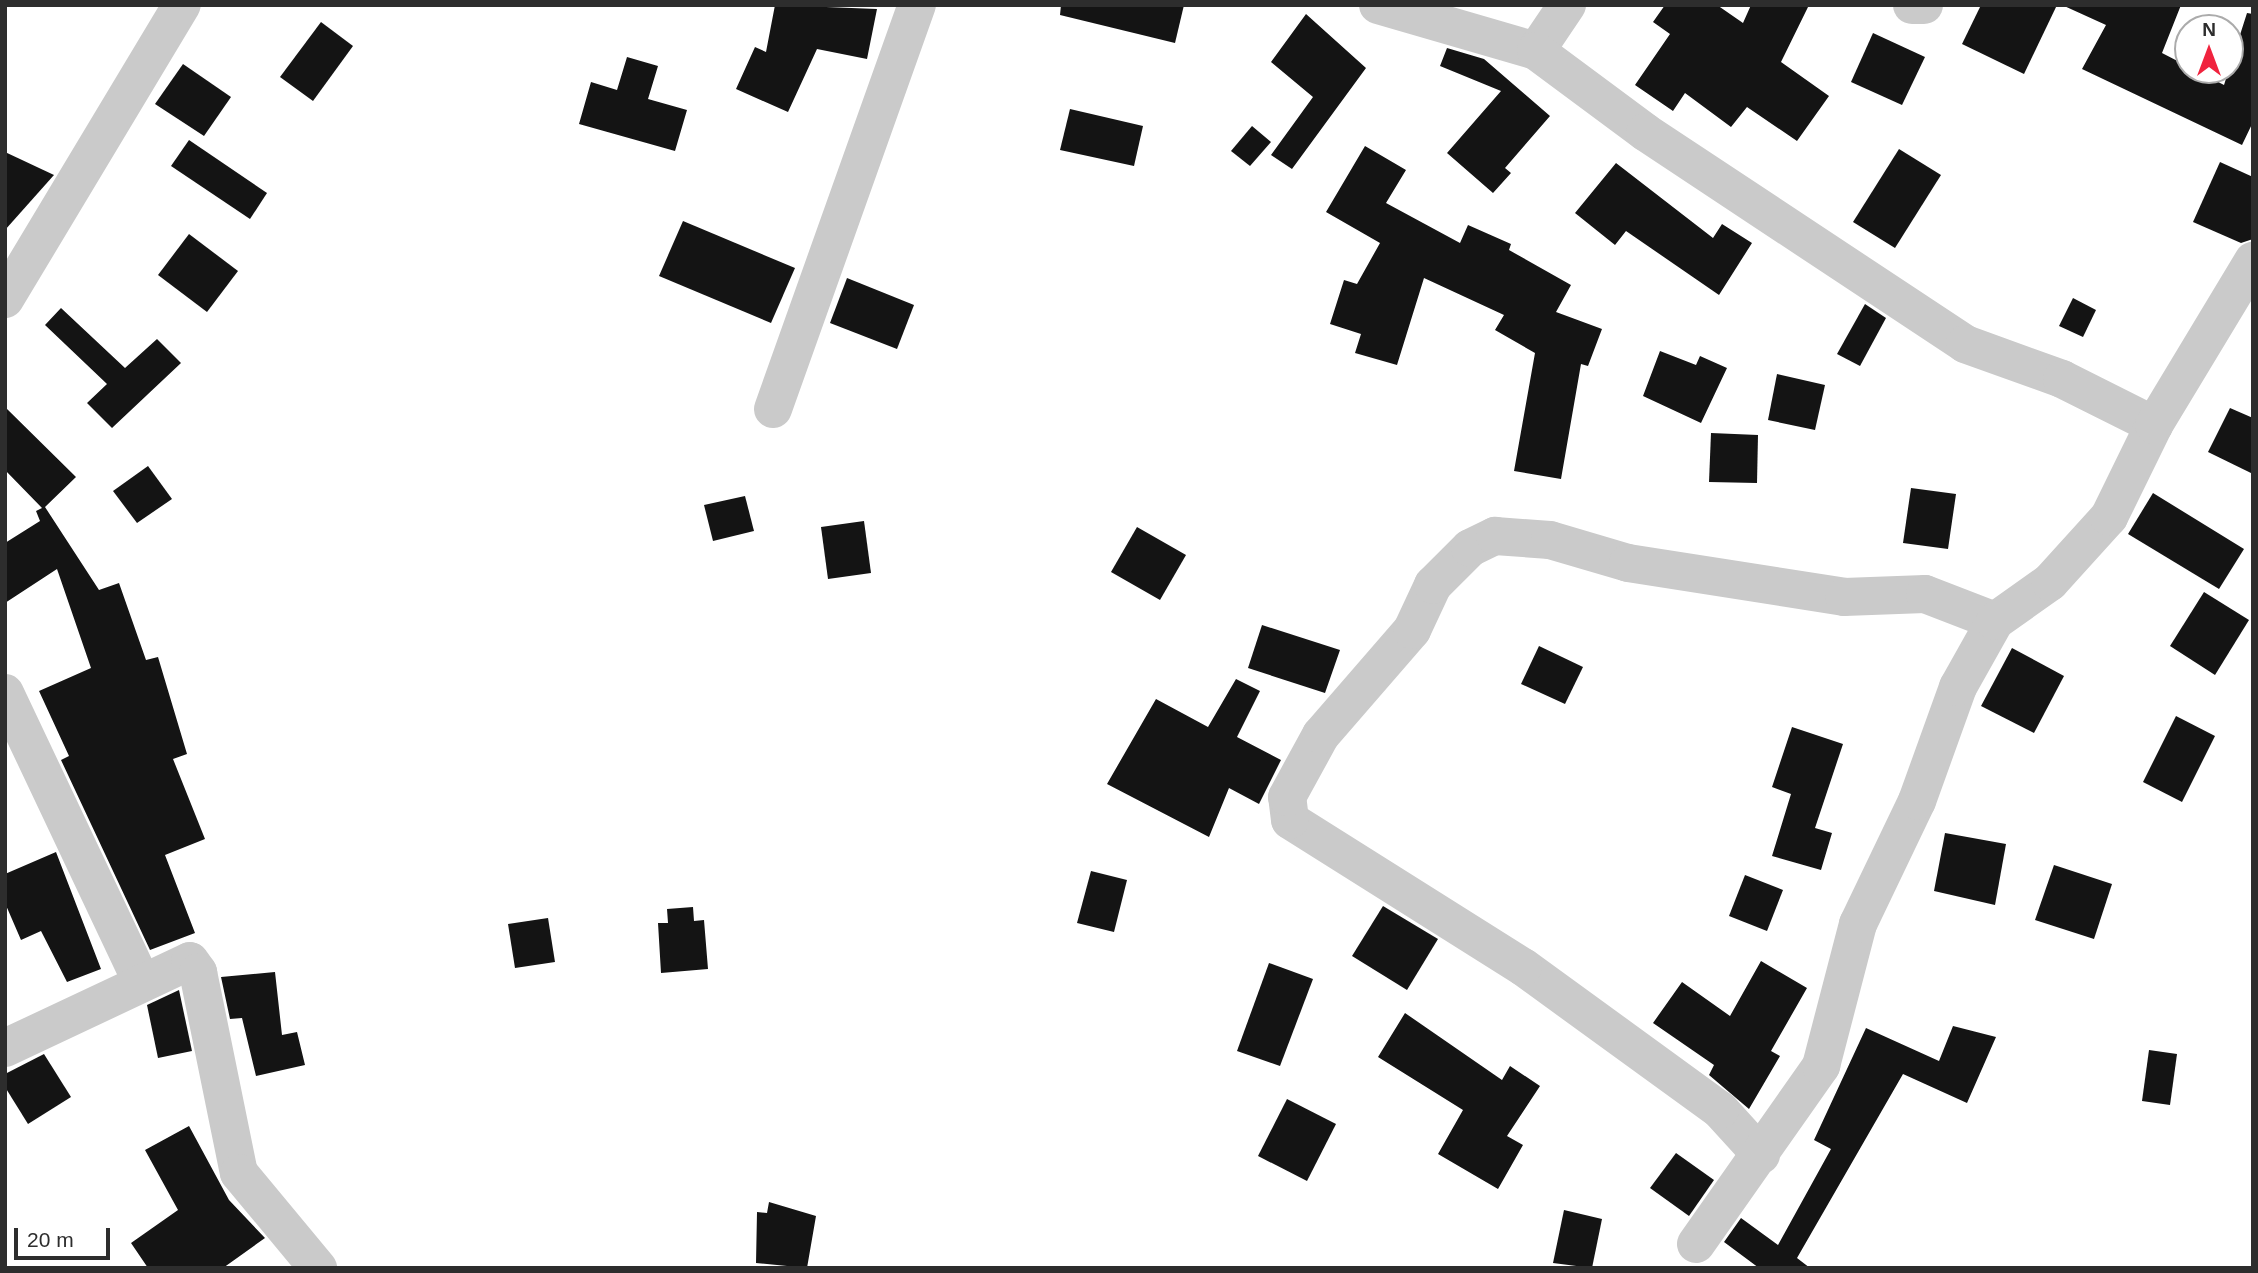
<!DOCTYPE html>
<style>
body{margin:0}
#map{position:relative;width:2258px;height:1273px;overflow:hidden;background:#fff;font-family:Helvetica,sans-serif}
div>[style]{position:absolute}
.building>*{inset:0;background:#141414}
.minor>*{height:38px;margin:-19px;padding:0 19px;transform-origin:19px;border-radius:19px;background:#cacaca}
span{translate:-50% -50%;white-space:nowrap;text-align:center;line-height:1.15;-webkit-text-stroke:7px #fff;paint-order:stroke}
.frame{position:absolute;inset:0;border:7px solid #2d2d2d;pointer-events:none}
.north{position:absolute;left:2174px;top:14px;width:70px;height:70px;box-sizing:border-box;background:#fff;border:2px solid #ababab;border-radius:50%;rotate:0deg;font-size:19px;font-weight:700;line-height:28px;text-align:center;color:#2d2d2d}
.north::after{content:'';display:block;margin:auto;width:24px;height:32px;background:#f0233e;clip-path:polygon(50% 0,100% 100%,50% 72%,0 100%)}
.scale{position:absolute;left:14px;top:1228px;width:96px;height:32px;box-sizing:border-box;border:4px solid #2d2d2d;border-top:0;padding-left:9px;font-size:21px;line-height:24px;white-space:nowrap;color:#2d2d2d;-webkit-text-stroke:5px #fff;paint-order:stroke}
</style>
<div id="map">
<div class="building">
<i style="clip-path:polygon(775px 5px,877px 9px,867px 59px,817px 49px,788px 112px,736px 89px,755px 47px,766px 52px)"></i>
<i style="clip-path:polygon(1061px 5px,1184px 5px,1175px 43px,1060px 15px)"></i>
<i style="clip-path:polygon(1665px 5px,1717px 5px,1743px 23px,1751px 5px,1809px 5px,1781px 62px,1829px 96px,1797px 141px,1747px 107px,1731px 127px,1685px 93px,1673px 111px,1635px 85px,1670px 34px,1653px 22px)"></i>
<i style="clip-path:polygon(1981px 5px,2057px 5px,2024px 74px,1962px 44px)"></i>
<i style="clip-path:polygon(2062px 5px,2181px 5px,2162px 53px,2224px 85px,2247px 13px,2253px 14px,2253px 122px,2242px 145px,2082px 69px,2106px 25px)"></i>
<i style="clip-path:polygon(1306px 14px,1366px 68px,1292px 169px,1271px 155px,1313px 97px,1271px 62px)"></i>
<i style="clip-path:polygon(321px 22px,353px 46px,313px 101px,280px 77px)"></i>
<i style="clip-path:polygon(1873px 33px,1925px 57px,1902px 105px,1851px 82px)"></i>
<i style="clip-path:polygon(1447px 48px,1484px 59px,1550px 116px,1505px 168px,1511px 173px,1493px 193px,1447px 153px,1501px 91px,1440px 66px)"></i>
<i style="clip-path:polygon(627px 57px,658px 66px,648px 99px,687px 110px,675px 151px,579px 124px,591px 82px,617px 90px)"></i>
<i style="clip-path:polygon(183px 64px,231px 97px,204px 136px,155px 104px)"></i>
<i style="clip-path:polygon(1070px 109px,1143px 126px,1134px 166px,1060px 150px)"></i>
<i style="clip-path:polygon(1252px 126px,1271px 142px,1250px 166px,1231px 151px)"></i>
<i style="clip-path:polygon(189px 140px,267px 193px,250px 219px,171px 166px)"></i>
<i style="clip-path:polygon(1365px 146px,1406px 170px,1386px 203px,1460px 243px,1468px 225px,1511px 244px,1509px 250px,1571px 285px,1556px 312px,1602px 329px,1588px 366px,1581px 364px,1561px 479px,1514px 471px,1535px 353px,1495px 330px,1504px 315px,1424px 278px,1397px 365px,1355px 353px,1361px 334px,1330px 324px,1344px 280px,1357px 284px,1380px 243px,1326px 212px)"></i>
<i style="clip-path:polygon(1899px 149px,1941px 175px,1895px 248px,1853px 222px)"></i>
<i style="clip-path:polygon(5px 152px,54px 175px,5px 230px)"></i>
<i style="clip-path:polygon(2220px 162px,2253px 177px,2253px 239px,2241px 243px,2193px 222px)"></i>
<i style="clip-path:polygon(1616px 163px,1713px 238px,1722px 224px,1752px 243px,1719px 295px,1626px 231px,1615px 245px,1575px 213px)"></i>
<i style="clip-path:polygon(683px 221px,795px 268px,771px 323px,659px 276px)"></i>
<i style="clip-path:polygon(189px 234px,238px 271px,207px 312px,158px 275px)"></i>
<i style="clip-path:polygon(847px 278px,914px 305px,897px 349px,830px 323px)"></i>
<i style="clip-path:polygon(2073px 298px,2096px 310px,2083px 337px,2059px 326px)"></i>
<i style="clip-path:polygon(1865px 304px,1886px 318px,1860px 366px,1837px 354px)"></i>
<i style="clip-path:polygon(61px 308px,125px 368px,157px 339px,181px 363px,112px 428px,87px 403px,107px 384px,45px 325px)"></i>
<i style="clip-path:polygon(1660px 351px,1696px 365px,1700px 356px,1727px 368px,1701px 423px,1643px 396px)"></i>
<i style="clip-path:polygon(1777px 374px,1825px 385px,1815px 430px,1768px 420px)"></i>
<i style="clip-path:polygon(5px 407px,76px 477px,45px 507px,99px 590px,119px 583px,146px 660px,158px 657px,187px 754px,173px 759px,205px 839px,165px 855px,195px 933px,150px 950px,61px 760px,69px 756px,39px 691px,91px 668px,57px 569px,5px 603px,5px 543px,40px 521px,36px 511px,42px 508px,5px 470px)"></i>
<i style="clip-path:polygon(2230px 408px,2253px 418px,2253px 474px,2208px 452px)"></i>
<i style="clip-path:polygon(1711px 433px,1758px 435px,1757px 483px,1709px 482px)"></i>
<i style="clip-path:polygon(148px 466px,172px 499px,137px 523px,113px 491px)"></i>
<i style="clip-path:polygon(1911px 488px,1956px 494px,1948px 549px,1903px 543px)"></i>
<i style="clip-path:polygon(2153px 493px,2244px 549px,2219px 589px,2128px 534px)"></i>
<i style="clip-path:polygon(745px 496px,754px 531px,713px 541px,704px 505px)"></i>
<i style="clip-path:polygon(864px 521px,871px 573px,828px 579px,821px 527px)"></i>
<i style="clip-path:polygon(1137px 527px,1186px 555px,1160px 600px,1111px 572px)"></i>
<i style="clip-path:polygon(2204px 592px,2249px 620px,2215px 675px,2170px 646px)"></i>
<i style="clip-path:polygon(1262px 625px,1340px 650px,1325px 693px,1248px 668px)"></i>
<i style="clip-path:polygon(1539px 646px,1583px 667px,1565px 704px,1521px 684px)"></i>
<i style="clip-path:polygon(2012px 648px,2064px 676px,2034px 733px,1981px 706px)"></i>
<i style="clip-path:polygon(1236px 679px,1260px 691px,1237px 737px,1281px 760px,1259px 804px,1229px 788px,1209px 837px,1107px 784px,1156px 699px,1208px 727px)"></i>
<i style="clip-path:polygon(2176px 716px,2215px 736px,2182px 802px,2143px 782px)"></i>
<i style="clip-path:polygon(1792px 727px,1843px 744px,1815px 828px,1832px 833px,1821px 870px,1772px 856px,1791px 794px,1772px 787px)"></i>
<i style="clip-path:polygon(1945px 833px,2006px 844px,1995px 905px,1934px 891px)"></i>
<i style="clip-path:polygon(56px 852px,101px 969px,67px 982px,41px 931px,21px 940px,5px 903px,5px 874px)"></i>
<i style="clip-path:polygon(2054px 865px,2112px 884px,2094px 939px,2035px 920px)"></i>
<i style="clip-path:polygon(1091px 871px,1127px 880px,1114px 932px,1077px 923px)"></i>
<i style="clip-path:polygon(1745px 875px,1783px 890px,1767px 931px,1729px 916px)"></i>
<i style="clip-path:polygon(1383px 906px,1438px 939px,1407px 990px,1352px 956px)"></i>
<i style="clip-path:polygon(693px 907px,694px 921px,704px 920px,708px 969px,661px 973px,658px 923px,668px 923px,667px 909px)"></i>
<i style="clip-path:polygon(548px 918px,555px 962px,515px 968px,508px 924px)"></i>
<i style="clip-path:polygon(1761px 961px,1807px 988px,1771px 1051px,1780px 1056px,1749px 1109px,1709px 1075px,1714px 1065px,1653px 1023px,1682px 982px,1730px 1016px)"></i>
<i style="clip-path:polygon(1269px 963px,1313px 979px,1280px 1066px,1237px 1051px)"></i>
<i style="clip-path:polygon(275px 972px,282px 1035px,297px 1032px,305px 1065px,256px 1076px,242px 1018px,230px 1019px,221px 977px)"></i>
<i style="clip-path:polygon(179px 990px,192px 1051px,158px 1058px,147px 1005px)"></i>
<i style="clip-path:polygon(1405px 1013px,1502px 1080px,1510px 1066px,1540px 1086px,1507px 1136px,1523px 1145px,1498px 1189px,1438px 1154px,1463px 1110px,1378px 1057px)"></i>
<i style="clip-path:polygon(1953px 1026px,1996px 1037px,1967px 1103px,1903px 1074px,1797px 1258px,1810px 1268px,1759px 1268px,1724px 1242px,1741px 1218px,1778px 1245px,1831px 1149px,1814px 1140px,1866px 1028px,1939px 1061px)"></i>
<i style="clip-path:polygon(2149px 1050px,2177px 1054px,2170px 1105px,2142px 1101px)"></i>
<i style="clip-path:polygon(44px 1054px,71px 1097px,28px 1124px,5px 1087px,5px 1074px)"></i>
<i style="clip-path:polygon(1287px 1099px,1336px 1124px,1307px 1181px,1258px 1156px)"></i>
<i style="clip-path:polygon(189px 1126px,229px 1200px,265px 1238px,223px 1268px,148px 1268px,131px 1243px,178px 1210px,145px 1150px)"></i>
<i style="clip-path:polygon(1676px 1153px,1714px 1180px,1689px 1216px,1650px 1188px)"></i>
<i style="clip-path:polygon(769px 1202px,816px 1216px,807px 1268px,756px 1263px,757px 1212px,767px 1213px)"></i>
<i style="clip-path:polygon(1564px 1210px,1602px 1219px,1592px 1268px,1553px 1263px)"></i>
</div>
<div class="minor">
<i style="left:1378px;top:5px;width:165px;rotate:16.2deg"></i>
<i style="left:1567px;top:5px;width:55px;rotate:124deg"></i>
<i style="left:1536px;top:51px;width:136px;rotate:36.6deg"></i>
<i style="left:1645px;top:132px;width:384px;rotate:33.5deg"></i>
<i style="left:1965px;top:344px;width:103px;rotate:19.8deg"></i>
<i style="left:2062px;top:379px;width:103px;rotate:26.6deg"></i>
<i style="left:1912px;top:5px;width:12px"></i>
<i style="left:5px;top:299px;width:343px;rotate:-59deg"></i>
<i style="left:773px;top:409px;width:429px;rotate:-70.4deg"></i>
<i style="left:5px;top:693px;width:316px;rotate:64.7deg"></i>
<i style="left:5px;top:1048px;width:204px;rotate:-25.2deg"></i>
<i style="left:190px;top:961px;width:14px;rotate:54deg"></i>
<i style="left:198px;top:972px;width:205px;rotate:78.5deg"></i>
<i style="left:239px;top:1173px;width:124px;rotate:50.3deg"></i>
<i style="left:1761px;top:1155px;width:61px;rotate:-132.3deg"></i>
<i style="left:1720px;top:1110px;width:243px;rotate:-144deg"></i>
<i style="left:1523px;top:967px;width:275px;rotate:-147.8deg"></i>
<i style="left:1290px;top:820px;width:23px;rotate:-97deg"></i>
<i style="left:1287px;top:797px;width:71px;rotate:-61.3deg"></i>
<i style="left:1321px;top:735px;width:139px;rotate:-49.1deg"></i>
<i style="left:1412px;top:630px;width:50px;rotate:-65deg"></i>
<i style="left:1433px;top:585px;width:52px;rotate:-45deg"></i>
<i style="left:1470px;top:548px;width:28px;rotate:-26deg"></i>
<i style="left:1495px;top:536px;width:55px;rotate:4.2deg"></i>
<i style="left:1550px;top:540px;width:81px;rotate:16.4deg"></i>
<i style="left:1628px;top:563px;width:219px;rotate:8.9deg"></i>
<i style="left:1844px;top:597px;width:81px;rotate:-2.1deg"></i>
<i style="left:1925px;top:594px;width:75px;rotate:21.1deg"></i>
<i style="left:1696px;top:1244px;width:218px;rotate:-54.9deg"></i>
<i style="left:1821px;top:1066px;width:147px;rotate:-75.4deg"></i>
<i style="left:1858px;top:924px;width:136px;rotate:-64.4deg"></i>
<i style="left:1917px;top:801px;width:121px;rotate:-70.2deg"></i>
<i style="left:1958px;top:687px;width:76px;rotate:-60.7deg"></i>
<i style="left:1995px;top:621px;width:67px;rotate:-35.3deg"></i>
<i style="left:2050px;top:582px;width:88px;rotate:-47.8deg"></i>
<i style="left:2109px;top:517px;width:102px;rotate:-63.9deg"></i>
<i style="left:2154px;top:425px;width:192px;rotate:-58.9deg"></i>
</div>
<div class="frame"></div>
<div class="north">N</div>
<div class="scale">20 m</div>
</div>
